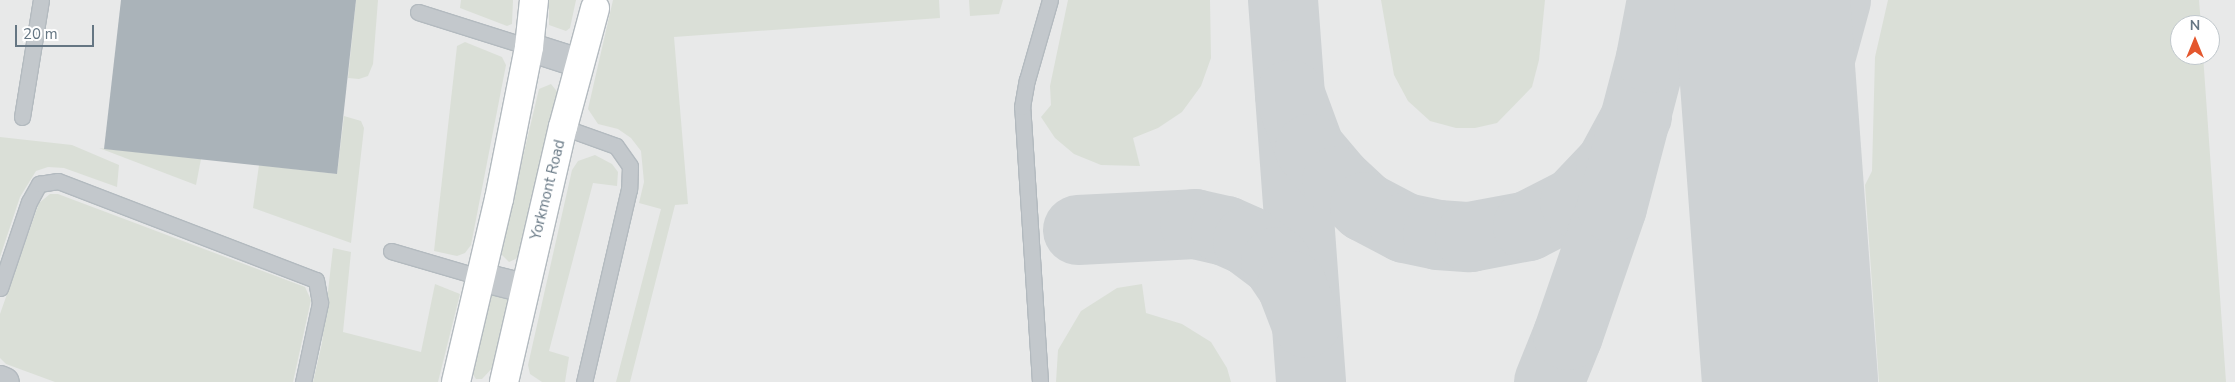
<!DOCTYPE html>
<style>
body{margin:0}
#map{position:relative;width:2235px;height:382px;overflow:hidden;background:#fafaf8;font-family:"Nunito Sans",sans-serif}
div>[style]{position:absolute}
.built>*{inset:0;background:#e8e9e9}
.green>*{inset:0;background:#dadfd7}
.taxiway>*{height:70px;margin:-35px;padding:0 35px;transform-origin:35px;border-radius:35px;background:#ced2d4}
.runway>*{height:176px;margin:-88px;padding:0 88px;transform-origin:88px;border-radius:88px;background:#ced2d4}
.building>*{inset:0;background:#aab3b9}
.roads{filter:drop-shadow(1px 0 #b3babf) drop-shadow(-1px 0 #b3babf) drop-shadow(0 1px #b3babf) drop-shadow(0 -1px #b3babf)}
.lane>*{height:15px;margin:-7.5px;padding:0 7.5px;transform-origin:7.5px;border-radius:7.5px;background:#c3c8cc}
.street>*{height:28px;margin:-14px;padding:0 14px;transform-origin:14px;border-radius:14px;background:#c3c8cc}
.secondary>*{height:28px;margin:-14px;padding:0 14px;transform-origin:14px;border-radius:14px;background:#fff}
span{translate:-50% -50%;white-space:nowrap;text-align:center;line-height:1.15;-webkit-text-stroke:5px #fff;paint-order:stroke}
.street-label{font-size:15px;color:#657683}
.north{position:absolute;left:2170px;top:15px;width:50px;height:50px;box-sizing:border-box;background:#fff;border:1px solid #c1c8cd;border-radius:50%;rotate:0deg;font-size:14px;font-weight:700;line-height:20px;text-align:center;color:#657683}
.north::after{content:'';display:block;margin:auto;width:18px;height:22px;background:#e4572e;clip-path:polygon(50% 0,100% 100%,50% 72%,0 100%)}
.scale{position:absolute;left:15px;top:25px;width:79px;height:22px;box-sizing:border-box;border:2px solid #657683;border-top:0;padding-left:6px;font-size:15px;line-height:18px;white-space:nowrap;color:#657683;-webkit-text-stroke:4px #fff;paint-order:stroke}
</style>
<div id="map">
<div class="built">
<i style="clip-path:polygon(evenodd,0 0,2235px 0,2235px 382px,0 382px,0 0,2180px 25px,2210px 25px,2210px 55px,2180px 55px,2180px 25px)"></i>
</div>
<div class="green">
<i style="clip-path:polygon(356px 0,378px 0,373px 64px,368px 76px,359px 79px,348px 78px)"></i>
<i style="clip-path:polygon(461px 0,513px 0,512px 24px,507px 26px,460px 8px)"></i>
<i style="clip-path:polygon(549px 0,576px 0,570px 28px,566px 31px,549px 25px)"></i>
<i style="clip-path:polygon(613px 0,939px 0,940px 18px,674px 37px,688px 204px,675px 205px,630px 382px,616px 382px,661px 209px,639px 203px,644px 182px,641px 151px,631px 138px,618px 129px,598px 124px,588px 109px)"></i>
<i style="clip-path:polygon(969px 0,1003px 0,999px 14px,970px 16px)"></i>
<i style="clip-path:polygon(1068px 0,1210px 0,1211px 58px,1201px 86px,1182px 112px,1158px 128px,1133px 138px,1140px 166px,1101px 165px,1074px 154px,1055px 138px,1041px 117px,1051px 105px,1050px 86px)"></i>
<i style="clip-path:polygon(1381px 0,1545px 0,1539px 60px,1532px 87px,1497px 123px,1475px 128px,1456px 128px,1430px 121px,1408px 101px,1394px 75px)"></i>
<i style="clip-path:polygon(1888px 0,2199px 0,2201px 25px,2180px 25px,2180px 55px,2203px 55px,2226px 382px,1879px 382px,1865px 185px,1872px 171px,1875px 57px)"></i>
<i style="clip-path:polygon(465px 42px,502px 57px,506px 65px,471px 245px,465px 253px,457px 256px,434px 251px,457px 46px)"></i>
<i style="clip-path:polygon(551px 84px,560px 95px,520px 257px,509px 262px,500px 253px,539px 89px)"></i>
<i style="clip-path:polygon(344px 116px,361px 121px,364px 128px,351px 243px,253px 208px,259px 165px,337px 174px)"></i>
<i style="clip-path:polygon(0 137px,72px 145px,119px 165px,117px 187px,64px 168px,48px 167px,36px 171px,20px 197px,0 257px)"></i>
<i style="clip-path:polygon(99px 148px,201px 159px,196px 185px)"></i>
<i style="clip-path:polygon(595px 155px,612px 164px,618px 172px,617px 186px,593px 183px,549px 351px,569px 357px,565px 382px,542px 382px,530px 374px,528px 365px,572px 170px,578px 161px)"></i>
<i style="clip-path:polygon(50px 194px,58px 194px,305px 287px,311px 300px,293px 382px,55px 382px,6px 364px,0 358px,0 314px,39px 203px)"></i>
<i style="clip-path:polygon(333px 248px,351px 252px,343px 332px,421px 352px,435px 284px,460px 294px,438px 382px,313px 382px,322px 343px)"></i>
<i style="clip-path:polygon(1142px 284px,1146px 313px,1182px 324px,1211px 342px,1227px 368px,1231px 382px,1056px 382px,1058px 350px,1081px 311px,1117px 288px)"></i>
<i style="clip-path:polygon(495px 293px,508px 297px,510px 304px,496px 364px,482px 379px,476px 379px,472px 373px,490px 297px)"></i>
</div>
<div class="taxiway">
<i style="left:1283px;top:0;width:383px;rotate:85.8deg"></i>
<i style="left:1290px;top:95px;width:58px;rotate:69.7deg"></i>
<i style="left:1310px;top:149px;width:42px;rotate:49.8deg"></i>
<i style="left:1337px;top:181px;width:38px;rotate:43deg"></i>
<i style="left:1365px;top:207px;width:45px;rotate:27.7deg"></i>
<i style="left:1405px;top:228px;width:34px;rotate:12deg"></i>
<i style="left:1438px;top:235px;width:32px;rotate:4deg"></i>
<i style="left:1470px;top:237px;width:59px;rotate:-10.7deg"></i>
<i style="left:1528px;top:226px;width:53px;rotate:-27.1deg"></i>
<i style="left:1575px;top:202px;width:52px;rotate:-46.5deg"></i>
<i style="left:1611px;top:164px;width:55px;rotate:-61.6deg"></i>
<i style="left:1078px;top:230px;width:117px;rotate:-2.9deg"></i>
<i style="left:1195px;top:224px;width:32px;rotate:13deg"></i>
<i style="left:1226px;top:231px;width:24px;rotate:24deg"></i>
<i style="left:1248px;top:241px;width:35px;rotate:37deg"></i>
<i style="left:1276px;top:262px;width:29px;rotate:56deg"></i>
<i style="left:1292px;top:286px;width:39px;rotate:69deg"></i>
<i style="left:1785px;top:310px;width:205px;rotate:-83.8deg"></i>
<i style="left:1807px;top:106px;width:110px;rotate:-74.7deg"></i>
<i style="left:1549px;top:382px;width:51px;rotate:-68deg"></i>
<i style="left:1568px;top:335px;width:135px;rotate:-71deg"></i>
<i style="left:1612px;top:207px;width:154px;rotate:-75.3deg"></i>
<i style="left:1651px;top:58px;width:59px;rotate:-79.3deg"></i>
</div>
<div class="runway">
<i style="left:1762px;top:0;width:383px;rotate:85.8deg"></i>
</div>
<div class="building">
<i style="clip-path:polygon(121px 0,356px 0,337px 174px,104px 149px)"></i>
</div>
<div class="roads">
<div class="lane">
<i style="left:418px;top:12px;width:116px;rotate:17.5deg"></i>
<i style="left:22px;top:117px;width:119px;rotate:-80.8deg"></i>
<i style="left:563px;top:127px;width:56px;rotate:19.7deg"></i>
<i style="left:616px;top:146px;width:24px;rotate:55deg"></i>
<i style="left:630px;top:166px;width:23px;rotate:92deg"></i>
<i style="left:629px;top:189px;width:198px;rotate:103.1deg"></i>
<i style="left:391px;top:251px;width:93px;rotate:16.3deg"></i>
<i style="left:0;top:288px;width:91px;rotate:-71.4deg"></i>
<i style="left:29px;top:202px;width:21px;rotate:-61deg"></i>
<i style="left:39px;top:184px;width:19px;rotate:-9deg"></i>
<i style="left:58px;top:181px;width:276px;rotate:21deg"></i>
<i style="left:316px;top:280px;width:23px;rotate:80deg"></i>
<i style="left:320px;top:303px;width:81px;rotate:102.1deg"></i>
<i style="left:1040px;top:382px;width:276px;rotate:-93.7deg"></i>
<i style="left:1022px;top:107px;width:27px;rotate:-80deg"></i>
<i style="left:1027px;top:80px;width:83px;rotate:-74deg"></i>
</div>
<div class="street">
<i style="left:529px;top:47px;width:52px;rotate:17.7deg"></i>
<i style="left:480px;top:277px;width:45px;rotate:14deg"></i>
<i style="left:0;top:380px;width:5px;rotate:22deg"></i>
</div>
<div class="secondary">
<i style="left:456px;top:382px;width:188px;rotate:-76.8deg"></i>
<i style="left:499px;top:199px;width:155px;rotate:-78.8deg"></i>
<i style="left:529px;top:47px;width:47px;rotate:-83.9deg"></i>
<i style="left:504px;top:382px;width:262px;rotate:-77deg"></i>
<i style="left:563px;top:127px;width:123px;rotate:-74.9deg"></i>
</div>
</div>
<div class="street-label">
<span style="left:548px;top:190px;rotate:-76deg">Yorkmont Road</span>
</div>
<div class="north">N</div>
<div class="scale">20 m</div>
</div>
